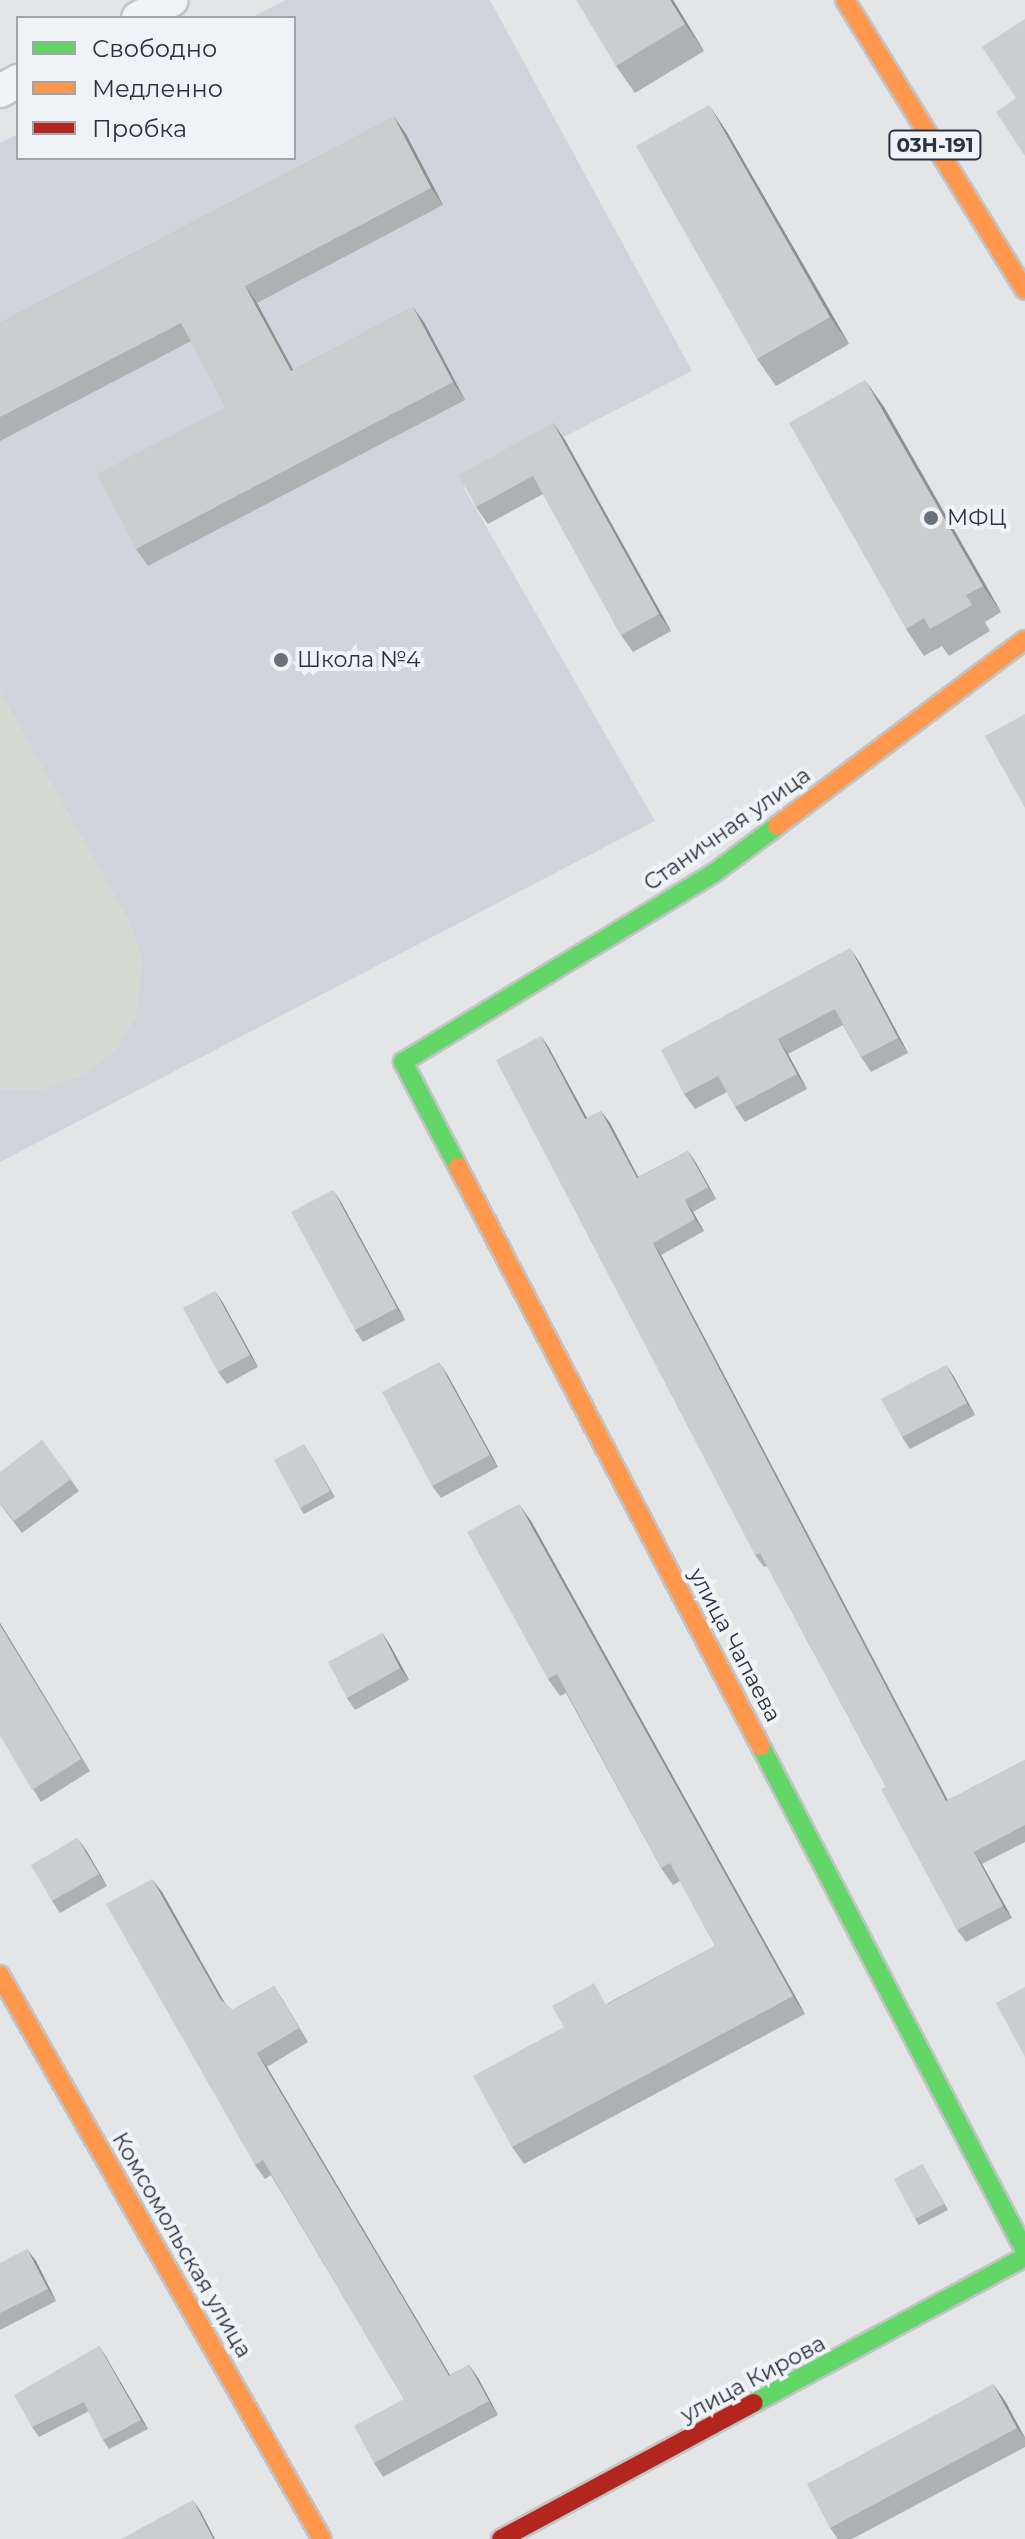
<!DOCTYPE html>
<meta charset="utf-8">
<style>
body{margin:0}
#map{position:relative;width:1025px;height:2539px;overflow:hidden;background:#e3e5e7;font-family:Montserrat,sans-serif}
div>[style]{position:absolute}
.built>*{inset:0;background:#d1d4da}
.green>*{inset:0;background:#d4dbd3}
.roads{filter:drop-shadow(2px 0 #c1c3c5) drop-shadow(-2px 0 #c1c3c5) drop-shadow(0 2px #c1c3c5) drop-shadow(0 -2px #c1c3c5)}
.street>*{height:32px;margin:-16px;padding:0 16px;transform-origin:16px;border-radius:16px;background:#f2f3f4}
.fast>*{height:18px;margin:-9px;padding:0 9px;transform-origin:9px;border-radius:9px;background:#63d668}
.slow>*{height:18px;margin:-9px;padding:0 9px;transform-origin:9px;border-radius:9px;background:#ff974d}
.jam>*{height:18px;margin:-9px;padding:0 9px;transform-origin:9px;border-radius:9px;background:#b3261e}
.wall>*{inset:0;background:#afb0b2}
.shaded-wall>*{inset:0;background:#8e9091}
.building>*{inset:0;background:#cbcdcf}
.dots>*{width:22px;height:22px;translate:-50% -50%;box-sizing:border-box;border:4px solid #f0f3f6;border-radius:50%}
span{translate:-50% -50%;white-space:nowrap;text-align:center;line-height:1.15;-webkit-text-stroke:8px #f0f3f6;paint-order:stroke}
.shield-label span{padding:2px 6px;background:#f0f3f6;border:2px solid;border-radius:6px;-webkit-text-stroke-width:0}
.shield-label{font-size:20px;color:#2a3340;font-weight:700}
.poi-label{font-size:22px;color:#2a3340}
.left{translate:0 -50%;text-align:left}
.street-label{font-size:22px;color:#2a3340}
.legend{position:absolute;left:16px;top:16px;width:280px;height:144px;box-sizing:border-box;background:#f0f3f6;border:2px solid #a1a6ad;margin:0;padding:10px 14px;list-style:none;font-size:24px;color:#2a3340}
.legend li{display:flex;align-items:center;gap:16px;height:40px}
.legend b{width:40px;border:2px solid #a1a6ad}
</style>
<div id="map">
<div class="built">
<i style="clip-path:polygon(286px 0,490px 0,692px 371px,464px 488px,655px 821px,0 1162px,0 143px,18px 134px,18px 158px,294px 158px,294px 18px,250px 18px)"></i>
</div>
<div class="green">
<i style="clip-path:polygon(0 691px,131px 924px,143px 960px,136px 1017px,116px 1050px,86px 1074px,40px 1091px,0 1089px)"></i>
</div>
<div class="roads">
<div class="street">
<i style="left:138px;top:18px;width:38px;rotate:-28deg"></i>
<i style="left:0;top:91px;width:21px;rotate:-29deg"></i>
</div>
<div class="fast">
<i style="left:458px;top:1167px;width:119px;rotate:-117.6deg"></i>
<i style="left:403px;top:1062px;width:364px;rotate:-31.3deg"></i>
<i style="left:714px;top:873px;width:79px;rotate:-36.7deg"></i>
<i style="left:761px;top:1747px;width:569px;rotate:62.35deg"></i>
<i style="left:754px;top:2403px;width:308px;rotate:-28.3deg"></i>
</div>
<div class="slow">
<i style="left:845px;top:0;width:341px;rotate:58.2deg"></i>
<i style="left:777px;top:826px;width:310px;rotate:-36.9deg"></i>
<i style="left:458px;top:1167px;width:654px;rotate:62.42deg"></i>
<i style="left:0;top:1975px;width:649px;rotate:60.28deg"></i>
</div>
<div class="jam">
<i style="left:501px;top:2539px;width:287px;rotate:-28.3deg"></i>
</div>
</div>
<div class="wall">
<i style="clip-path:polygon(673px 0,704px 51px,635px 93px,616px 66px)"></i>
<i style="clip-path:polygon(394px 117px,406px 134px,443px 205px,257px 303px,293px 370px,413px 307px,425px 324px,465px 400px,148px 566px,136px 549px,226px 407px,191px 341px,0 441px,0 323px)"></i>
<i style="clip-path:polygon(727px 132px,849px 344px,776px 386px,757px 359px)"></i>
<i style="clip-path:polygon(884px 407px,1001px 612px,985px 622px,990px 631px,949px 656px,942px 646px,924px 656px,906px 629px)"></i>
<i style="clip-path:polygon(553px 423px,565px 440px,671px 631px,633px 652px,621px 635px,543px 494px,488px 524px,476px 507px)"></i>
<i style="clip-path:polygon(860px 963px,908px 1053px,871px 1072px,861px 1057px,843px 1025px,788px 1054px,807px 1089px,745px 1122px,735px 1107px,727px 1092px,695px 1109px,684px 1094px)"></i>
<i style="clip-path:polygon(541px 1036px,549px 1048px,587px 1118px,601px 1111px,610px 1123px,638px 1177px,688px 1151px,696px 1163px,716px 1199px,693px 1212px,704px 1231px,661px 1255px,948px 1800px,1025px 1760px,1025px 1842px,982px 1864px,1012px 1918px,966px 1942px,957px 1930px,886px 1787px,767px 1566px,764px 1567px,755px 1555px)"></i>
<i style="clip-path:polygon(341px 1202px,405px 1320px,363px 1342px,355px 1330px)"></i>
<i style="clip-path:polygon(215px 1291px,223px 1303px,258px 1367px,227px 1384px,218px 1372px)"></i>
<i style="clip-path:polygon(946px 1365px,954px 1377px,975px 1415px,910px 1449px,902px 1437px)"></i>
<i style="clip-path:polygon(447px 1374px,498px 1467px,441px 1498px,432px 1486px)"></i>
<i style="clip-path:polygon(42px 1440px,79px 1491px,22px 1533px,0 1504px)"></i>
<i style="clip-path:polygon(304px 1444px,335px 1497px,304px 1514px,300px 1508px)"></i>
<i style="clip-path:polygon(531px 1521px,805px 2014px,524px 2164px,512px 2147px,608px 2003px,715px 1946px,680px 1881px,673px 1885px,661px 1868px,566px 1693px,560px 1696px,548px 1679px)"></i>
<i style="clip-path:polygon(0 1623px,90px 1771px,41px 1802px,0 1735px)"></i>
<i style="clip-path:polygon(382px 1633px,390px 1645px,409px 1680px,355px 1710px,347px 1698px)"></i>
<i style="clip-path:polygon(86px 1850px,107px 1886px,60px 1913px,52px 1901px)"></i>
<i style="clip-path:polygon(162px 1892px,225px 2003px,232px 2010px,274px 1986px,283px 2000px,308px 2042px,267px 2067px,450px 2375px,469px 2365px,478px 2378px,498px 2415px,383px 2477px,374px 2463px,404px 2399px,271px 2175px,265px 2179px,255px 2165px)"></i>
<i style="clip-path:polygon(922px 2164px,948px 2210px,919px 2225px,915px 2219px)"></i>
<i style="clip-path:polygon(36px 2261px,56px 2301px,0 2330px,0 2263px)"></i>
<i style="clip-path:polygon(99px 2346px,148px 2429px,109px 2449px,103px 2440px,89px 2411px,39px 2437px,32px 2427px)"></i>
<i style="clip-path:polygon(993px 2384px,1005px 2401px,1025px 2437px,1025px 2447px,852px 2539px,838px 2539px,830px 2528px)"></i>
</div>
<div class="shaded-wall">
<i style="clip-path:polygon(670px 0,673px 0,704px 51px,685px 24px)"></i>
<i style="clip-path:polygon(709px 105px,727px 132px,849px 344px,830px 317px)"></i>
<i style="clip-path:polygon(394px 117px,406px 134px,443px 205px,431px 188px)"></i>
<i style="clip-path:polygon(245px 286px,257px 303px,303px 388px,291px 371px)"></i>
<i style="clip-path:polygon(413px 307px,425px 324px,465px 400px,453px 382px)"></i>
<i style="clip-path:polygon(865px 380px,884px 407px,1001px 612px,983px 586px)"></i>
<i style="clip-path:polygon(553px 423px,565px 440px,671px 631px,659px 614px)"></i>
<i style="clip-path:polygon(850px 948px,860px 963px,908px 1053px,898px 1038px)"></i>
<i style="clip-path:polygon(541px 1036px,549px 1048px,594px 1131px,585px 1119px)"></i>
<i style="clip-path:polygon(778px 1039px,788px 1054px,807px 1089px,797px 1074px)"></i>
<i style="clip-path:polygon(601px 1111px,610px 1123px,645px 1190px,637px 1178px)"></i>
<i style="clip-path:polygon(688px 1151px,696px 1163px,716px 1199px,708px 1187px)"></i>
<i style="clip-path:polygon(333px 1190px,341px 1202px,405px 1320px,397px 1308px)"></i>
<i style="clip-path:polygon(685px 1200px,693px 1212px,704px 1231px,695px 1219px)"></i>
<i style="clip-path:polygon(653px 1243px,661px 1255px,954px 1813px,946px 1801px)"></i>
<i style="clip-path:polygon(215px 1291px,223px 1303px,258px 1367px,250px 1355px)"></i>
<i style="clip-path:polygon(439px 1362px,447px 1374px,498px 1467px,490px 1455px)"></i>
<i style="clip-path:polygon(946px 1365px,954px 1377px,975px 1415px,967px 1403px)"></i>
<i style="clip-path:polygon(519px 1504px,531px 1521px,805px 2014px,793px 1996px)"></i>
<i style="clip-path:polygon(0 1623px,90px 1771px,0 1625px)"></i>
<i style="clip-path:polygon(382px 1633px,390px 1645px,409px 1680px,400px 1668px)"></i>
<i style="clip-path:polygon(77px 1838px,86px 1850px,107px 1886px,99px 1874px)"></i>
<i style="clip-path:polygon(974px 1852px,982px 1864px,1012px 1918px,1003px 1906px)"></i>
<i style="clip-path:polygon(152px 1879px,162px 1892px,230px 2013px,221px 2000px)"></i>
<i style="clip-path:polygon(257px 2053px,267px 2067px,458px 2389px,449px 2376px)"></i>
<i style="clip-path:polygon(27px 2249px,36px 2261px,56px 2301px,48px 2289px)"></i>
<i style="clip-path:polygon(99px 2346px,105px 2355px,148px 2429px,141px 2420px)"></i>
<i style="clip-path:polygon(469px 2365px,478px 2378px,498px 2415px,489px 2401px)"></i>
<i style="clip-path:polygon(993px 2384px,1005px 2401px,1025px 2439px,1017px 2428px)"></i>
<i style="clip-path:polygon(193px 2500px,201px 2512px,215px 2539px,213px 2539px)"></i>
</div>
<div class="building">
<i style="clip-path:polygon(576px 0,670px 0,685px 24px,616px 66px)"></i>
<i style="clip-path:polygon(1025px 19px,1025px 156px,996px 112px,1016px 98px,982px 47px)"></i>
<i style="clip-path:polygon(709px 105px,830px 317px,757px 359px,636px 146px)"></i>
<i style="clip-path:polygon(394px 117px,431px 188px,245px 286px,291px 371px,413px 307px,453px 382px,136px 549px,97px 474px,226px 407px,181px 323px,0 417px,0 323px)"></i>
<i style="clip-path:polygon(865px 380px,983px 586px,966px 595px,972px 605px,930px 629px,924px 618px,906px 629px,789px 423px)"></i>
<i style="clip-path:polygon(553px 423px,659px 614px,621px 635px,533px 476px,476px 507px,459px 475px)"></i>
<i style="clip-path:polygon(1025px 714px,1025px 808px,985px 736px)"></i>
<i style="clip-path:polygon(850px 948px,898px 1038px,861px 1057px,835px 1009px,778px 1039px,797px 1074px,735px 1107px,718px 1076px,684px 1094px,661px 1050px)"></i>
<i style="clip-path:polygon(541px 1036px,585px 1119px,601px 1111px,637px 1178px,688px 1151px,708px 1187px,685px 1200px,695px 1219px,653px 1243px,946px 1801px,1025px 1760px,1025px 1825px,974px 1852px,1003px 1906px,957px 1930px,881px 1789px,886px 1787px,760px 1553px,755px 1555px,496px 1060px)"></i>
<i style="clip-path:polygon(333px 1190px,397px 1308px,355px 1330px,291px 1212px)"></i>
<i style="clip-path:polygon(215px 1291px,250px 1355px,218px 1372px,183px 1308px)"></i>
<i style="clip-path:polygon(439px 1362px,490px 1455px,432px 1486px,382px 1392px)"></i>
<i style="clip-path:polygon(946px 1365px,967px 1403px,902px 1437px,881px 1399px)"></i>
<i style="clip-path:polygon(42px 1440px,71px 1479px,14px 1521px,0 1503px,0 1472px)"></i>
<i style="clip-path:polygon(304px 1444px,330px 1491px,300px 1508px,274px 1460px)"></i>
<i style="clip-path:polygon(519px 1504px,793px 1996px,512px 2147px,473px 2076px,564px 2027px,552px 2006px,594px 1983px,606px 2005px,715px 1946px,670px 1863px,661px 1868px,557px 1674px,548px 1679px,467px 1532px)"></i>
<i style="clip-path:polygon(0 1625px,81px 1759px,32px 1790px,0 1735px)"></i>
<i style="clip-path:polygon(382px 1633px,400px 1668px,347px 1698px,328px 1662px)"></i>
<i style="clip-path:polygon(77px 1838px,99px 1874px,52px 1901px,31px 1865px)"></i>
<i style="clip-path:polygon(152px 1879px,221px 2000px,232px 2010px,274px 1986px,299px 2028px,257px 2053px,449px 2376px,469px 2365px,489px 2401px,374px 2463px,354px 2426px,404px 2399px,263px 2160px,255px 2165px,106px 1904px)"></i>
<i style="clip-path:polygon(1025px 1987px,1025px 2057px,996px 2003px)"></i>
<i style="clip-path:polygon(922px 2164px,944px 2204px,915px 2219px,894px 2179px)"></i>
<i style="clip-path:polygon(27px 2249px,48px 2289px,0 2313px,0 2263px)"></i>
<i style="clip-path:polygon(99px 2346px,141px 2420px,103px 2440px,84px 2402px,32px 2427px,14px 2395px)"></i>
<i style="clip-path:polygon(993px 2384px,1017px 2428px,830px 2528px,807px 2484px)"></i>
<i style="clip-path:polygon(193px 2500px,213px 2539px,121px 2539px)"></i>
</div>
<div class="dots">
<i style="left:931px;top:518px;background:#6b717a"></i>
<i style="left:281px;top:660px;background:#6b717a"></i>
</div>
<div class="shield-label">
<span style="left:935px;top:145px">03Н-191</span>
</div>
<div class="poi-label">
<span class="left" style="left:947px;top:518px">МФЦ</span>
<span class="left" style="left:297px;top:660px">Школа №4</span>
</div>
<div class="street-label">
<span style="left:727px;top:829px;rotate:-35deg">Станичная улица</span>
<span style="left:735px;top:1645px;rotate:62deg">улица Чапаева</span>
<span style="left:182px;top:2245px;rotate:60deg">Комсомольская улица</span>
<span style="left:753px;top:2379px;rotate:-28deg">улица Кирова</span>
</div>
<ul class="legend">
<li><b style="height:10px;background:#63d668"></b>Свободно</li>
<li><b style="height:10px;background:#ff974d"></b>Медленно</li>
<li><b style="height:10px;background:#b3261e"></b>Пробка</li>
</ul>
</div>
